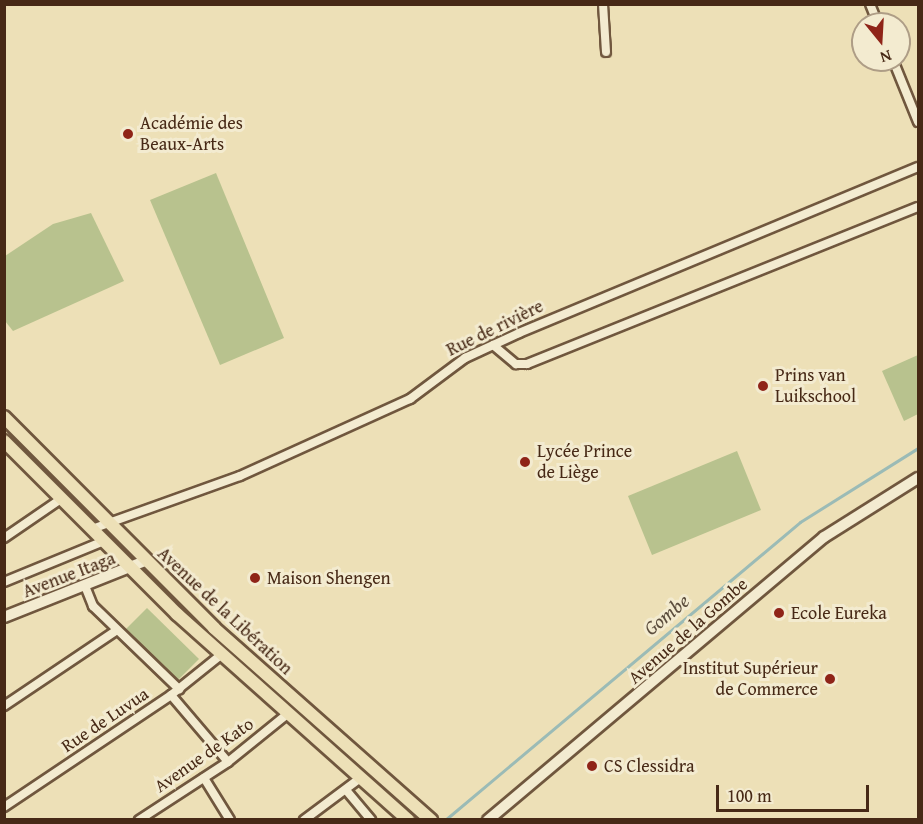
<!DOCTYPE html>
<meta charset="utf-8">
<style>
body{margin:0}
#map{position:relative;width:923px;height:824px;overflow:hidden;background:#ede0b7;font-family:"Gentium Book Plus",serif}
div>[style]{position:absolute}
.green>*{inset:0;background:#b8c28e}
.stream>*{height:3px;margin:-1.5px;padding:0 1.5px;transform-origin:1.5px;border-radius:1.5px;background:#9bbbb6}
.roads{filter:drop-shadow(2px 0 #70573e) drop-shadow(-2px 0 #70573e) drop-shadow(0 2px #70573e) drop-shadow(0 -2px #70573e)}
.minor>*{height:8px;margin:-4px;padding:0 4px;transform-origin:4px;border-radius:4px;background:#f3ebd0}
.tertiary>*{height:10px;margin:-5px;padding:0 5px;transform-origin:5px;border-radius:5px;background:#f3ebd0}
.primary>*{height:12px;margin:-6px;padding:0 6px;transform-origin:6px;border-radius:6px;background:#ede0b7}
.dots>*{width:16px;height:16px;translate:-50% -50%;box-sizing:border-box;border:3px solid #f3ebd0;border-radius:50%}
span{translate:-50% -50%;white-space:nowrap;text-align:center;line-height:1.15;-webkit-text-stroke:6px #f3ebd0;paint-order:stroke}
.poi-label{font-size:18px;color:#472916}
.left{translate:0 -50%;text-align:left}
.right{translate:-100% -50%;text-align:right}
.street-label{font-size:18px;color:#472916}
.water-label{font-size:20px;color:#5c4e3e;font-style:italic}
.frame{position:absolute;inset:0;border:6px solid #472916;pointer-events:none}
.north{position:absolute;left:851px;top:12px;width:60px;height:60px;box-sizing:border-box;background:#f3ebd0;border:2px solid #ae9d86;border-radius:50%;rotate:162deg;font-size:16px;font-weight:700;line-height:24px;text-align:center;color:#472916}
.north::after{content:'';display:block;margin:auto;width:21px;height:27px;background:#8f2418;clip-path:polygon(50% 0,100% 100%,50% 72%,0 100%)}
.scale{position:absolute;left:716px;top:785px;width:153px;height:27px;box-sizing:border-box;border:3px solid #472916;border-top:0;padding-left:8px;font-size:18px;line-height:21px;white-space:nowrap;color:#472916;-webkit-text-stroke:4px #f3ebd0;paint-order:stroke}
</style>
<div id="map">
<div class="green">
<i style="clip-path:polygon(216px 173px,284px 338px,220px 365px,150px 200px)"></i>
<i style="clip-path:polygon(91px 213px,124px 281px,13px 331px,5px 321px,5px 256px,53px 224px)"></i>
<i style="clip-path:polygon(918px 355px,918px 414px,904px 421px,882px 371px)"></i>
<i style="clip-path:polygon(737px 451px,761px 510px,652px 555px,628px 496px)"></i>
<i style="clip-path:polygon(147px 608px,199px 659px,176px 682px,124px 631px)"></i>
</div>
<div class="stream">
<i style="left:445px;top:820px;width:463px;rotate:-40deg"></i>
<i style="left:800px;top:522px;width:139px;rotate:-32.1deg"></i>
</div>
<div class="roads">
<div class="minor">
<i style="left:603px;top:4px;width:48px;rotate:86.4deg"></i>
<i style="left:870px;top:4px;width:22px;rotate:68deg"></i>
<i style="left:893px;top:60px;width:67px;rotate:68deg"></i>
<i style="left:493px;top:345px;width:30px;rotate:40deg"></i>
<i style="left:516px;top:364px;width:11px"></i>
<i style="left:527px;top:364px;width:421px;rotate:-21.9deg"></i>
<i style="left:92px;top:529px;width:157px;rotate:-19.7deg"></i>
<i style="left:240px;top:476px;width:187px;rotate:-24.4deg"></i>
<i style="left:410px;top:399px;width:69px;rotate:-36.7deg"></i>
<i style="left:465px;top:358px;width:60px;rotate:-24.8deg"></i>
<i style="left:519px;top:333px;width:432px;rotate:-22.6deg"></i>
<i style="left:4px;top:538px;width:69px;rotate:-34.4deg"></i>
<i style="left:4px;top:582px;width:108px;rotate:-22.3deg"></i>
<i style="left:85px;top:586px;width:22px;rotate:68deg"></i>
<i style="left:93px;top:606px;width:120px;rotate:44deg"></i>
<i style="left:171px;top:695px;width:88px;rotate:49.6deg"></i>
<i style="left:4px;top:706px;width:136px;rotate:-33.9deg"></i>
<i style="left:204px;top:778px;width:49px;rotate:58.2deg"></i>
<i style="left:346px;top:790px;width:39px;rotate:50deg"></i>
<i style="left:4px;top:807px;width:201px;rotate:-33.8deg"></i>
<i style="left:171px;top:695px;width:64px;rotate:-38.7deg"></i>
<i style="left:139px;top:820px;width:106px;rotate:-33.1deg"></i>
<i style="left:228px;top:762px;width:75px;rotate:-39deg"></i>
<i style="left:304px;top:820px;width:69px;rotate:-36.7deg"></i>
</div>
<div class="tertiary">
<i style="left:4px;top:617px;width:152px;rotate:-21.7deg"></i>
<i style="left:488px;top:820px;width:439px;rotate:-40.1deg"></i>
<i style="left:824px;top:537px;width:111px;rotate:-32.1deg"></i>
</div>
<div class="primary">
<i style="left:4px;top:417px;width:298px;rotate:45.1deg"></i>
<i style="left:214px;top:628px;width:290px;rotate:41.5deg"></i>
<i style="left:4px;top:441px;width:245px;rotate:45deg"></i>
<i style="left:177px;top:614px;width:310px;rotate:41.7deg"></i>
</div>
</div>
<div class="dots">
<i style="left:128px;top:134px;background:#8f2418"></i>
<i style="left:763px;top:386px;background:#8f2418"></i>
<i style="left:525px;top:462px;background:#8f2418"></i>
<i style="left:255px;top:578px;background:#8f2418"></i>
<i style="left:779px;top:613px;background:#8f2418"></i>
<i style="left:830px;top:679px;background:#8f2418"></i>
<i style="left:592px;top:766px;background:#8f2418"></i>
</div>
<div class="poi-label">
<span class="left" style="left:140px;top:134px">Académie des<br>Beaux-Arts</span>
<span class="left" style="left:775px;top:386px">Prins van<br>Luikschool</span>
<span class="left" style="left:537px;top:462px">Lycée Prince<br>de Liège</span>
<span class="left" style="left:267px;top:578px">Maison Shengen</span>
<span class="left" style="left:791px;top:613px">Ecole Eureka</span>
<span class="right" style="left:818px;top:679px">Institut Supérieur<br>de Commerce</span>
<span class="left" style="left:604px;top:766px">CS Clessidra</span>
</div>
<div class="street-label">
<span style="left:495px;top:328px;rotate:-26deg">Rue de rivière</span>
<span style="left:69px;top:575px;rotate:-21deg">Avenue Itaga</span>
<span style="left:225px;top:611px;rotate:43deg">Avenue de la Libération</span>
<span style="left:688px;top:631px;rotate:-41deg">Avenue de la Gombe</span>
<span style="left:105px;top:720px;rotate:-34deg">Rue de Luvua</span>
<span style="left:204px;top:755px;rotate:-35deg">Avenue de Kato</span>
</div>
<div class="water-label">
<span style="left:666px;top:614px;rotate:-40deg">Gombe</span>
</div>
<div class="frame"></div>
<div class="north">N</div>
<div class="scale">100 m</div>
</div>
